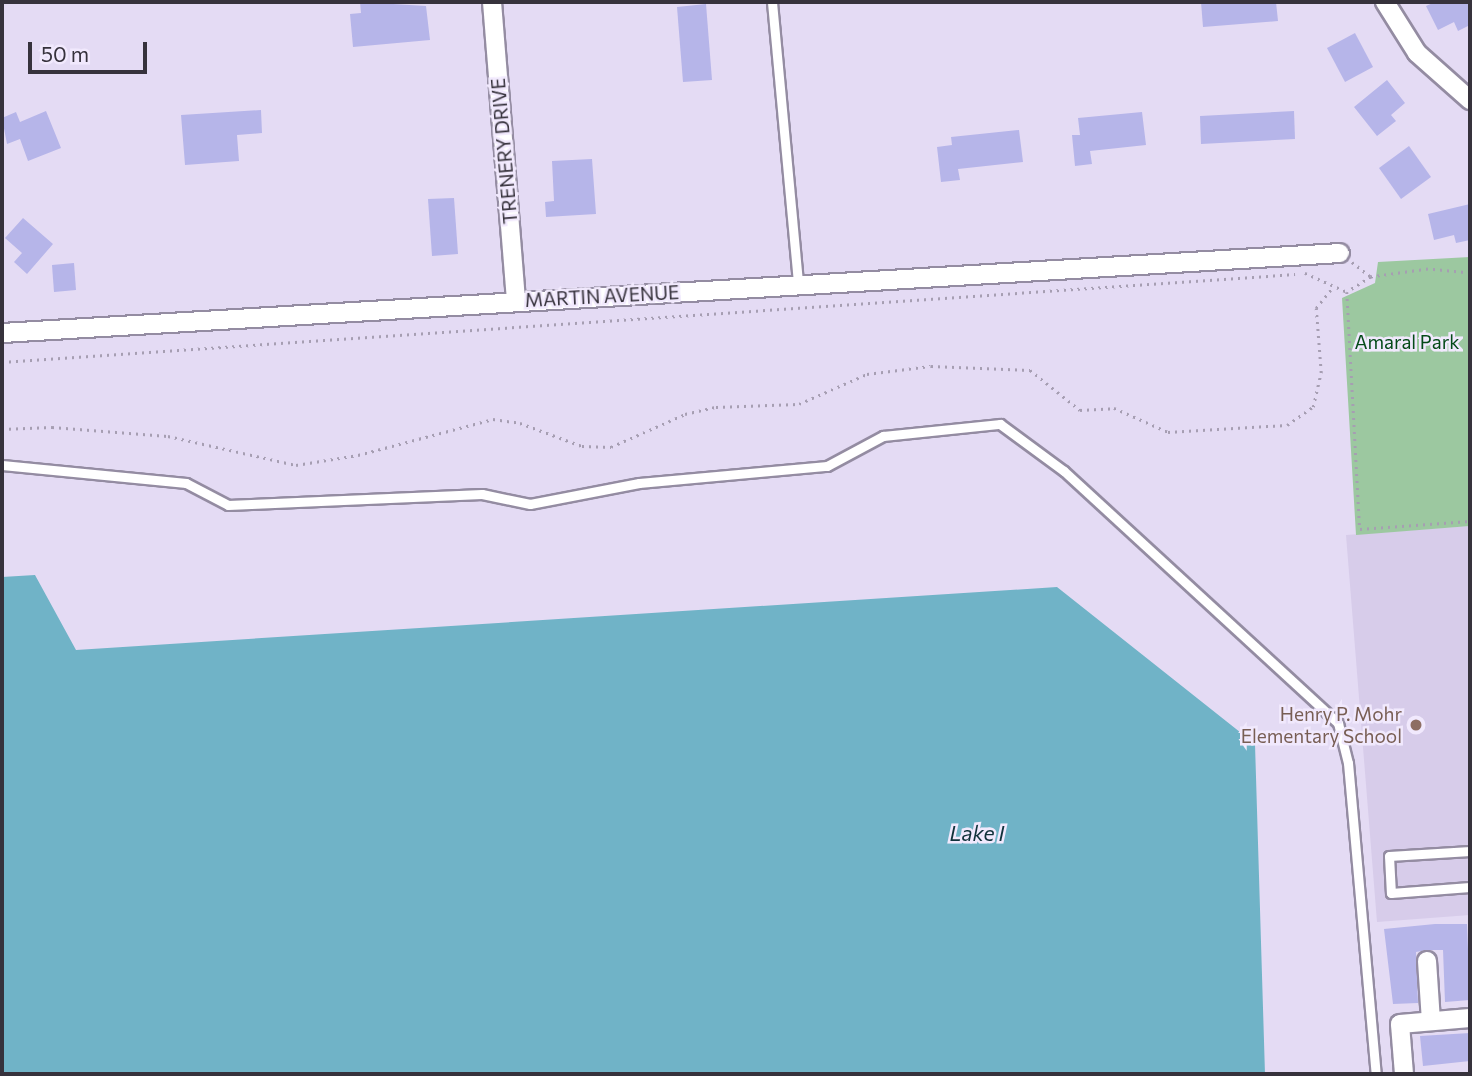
<!DOCTYPE html>
<style>
body{margin:0}
#map{position:relative;width:1472px;height:1076px;overflow:hidden;background:#e4dbf4;font-family:Commissioner,sans-serif}
div>[style]{position:absolute}
.built>*{inset:0;background:#d7ccea}
.green>*{inset:0;background:#9cc8a0}
.water>*{inset:0;background:#70b3c7}
.building>*{inset:0;background:#b6b5e9}
.path>*{height:2.5px;margin-top:-1.25px;transform-origin:0;background:repeating-linear-gradient(90deg,#a69eb2 0 2px,transparent 0 7px)}
.roads{filter:drop-shadow(2px 0 #948ca2) drop-shadow(-2px 0 #948ca2) drop-shadow(0 2px #948ca2) drop-shadow(0 -2px #948ca2)}
.service>*{height:9px;margin:-4.5px;padding:0 4.5px;transform-origin:4.5px;border-radius:4.5px;background:#fff}
.minor>*{height:18px;margin:-9px;padding:0 9px;transform-origin:9px;border-radius:9px;background:#fff}
.dots>*{width:19px;height:19px;translate:-50% -50%;box-sizing:border-box;border:4px solid #f1e9fd;border-radius:50%}
span{translate:-50% -50%;white-space:nowrap;text-align:center;line-height:1.15;-webkit-text-stroke:5px #f1e9fd;paint-order:stroke}
.street-label{font-size:19px;color:#36323c}
.park-label{font-size:19px;color:#044a18}
.education-label{font-size:19px;color:#785e54}
.right{translate:-100% -50%;text-align:right}
.water-label{font-size:21px;color:#10313a;font-style:italic}
.frame{position:absolute;inset:0;border:4px solid #36323c;pointer-events:none}
.scale{position:absolute;left:28px;top:42px;width:119px;height:32px;box-sizing:border-box;border:4px solid #36323c;border-top:0;padding-left:9px;font-size:21px;line-height:24px;white-space:nowrap;color:#36323c;-webkit-text-stroke:5px #f1e9fd;paint-order:stroke}
</style>
<div id="map">
<div class="built">
<i style="clip-path:polygon(1470px 526px,1470px 915px,1377px 922px,1346px 535px)"></i>
</div>
<div class="green">
<i style="clip-path:polygon(1470px 257px,1470px 526px,1356px 535px,1342px 298px,1375px 283px,1378px 262px)"></i>
</div>
<div class="water">
<i style="clip-path:polygon(35px 575px,76px 650px,1057px 587px,1255px 744px,1265px 1074px,2px 1074px,2px 577px)"></i>
</div>
<div class="building">
<i style="clip-path:polygon(360px 2px,426px 6px,430px 40px,353px 47px,350px 14px,361px 13px)"></i>
<i style="clip-path:polygon(1201px 2px,1276px 2px,1278px 21px,1203px 27px)"></i>
<i style="clip-path:polygon(1435px 2px,1470px 2px,1470px 25px,1458px 31px,1454px 22px,1438px 30px,1426px 6px)"></i>
<i style="clip-path:polygon(706px 4px,712px 80px,683px 82px,677px 7px)"></i>
<i style="clip-path:polygon(1355px 33px,1373px 67px,1345px 82px,1327px 48px)"></i>
<i style="clip-path:polygon(1387px 80px,1405px 103px,1391px 115px,1396px 121px,1377px 136px,1354px 107px)"></i>
<i style="clip-path:polygon(261px 110px,262px 133px,237px 135px,239px 161px,185px 165px,181px 115px)"></i>
<i style="clip-path:polygon(46px 111px,61px 148px,28px 161px,20px 139px,7px 144px,2px 118px,16px 112px,20px 122px)"></i>
<i style="clip-path:polygon(1294px 111px,1295px 139px,1201px 144px,1200px 116px)"></i>
<i style="clip-path:polygon(1142px 112px,1146px 145px,1090px 151px,1092px 164px,1075px 166px,1072px 135px,1080px 135px,1078px 118px)"></i>
<i style="clip-path:polygon(1019px 130px,1023px 162px,958px 169px,960px 180px,941px 182px,937px 147px,952px 145px,951px 137px)"></i>
<i style="clip-path:polygon(1409px 146px,1431px 177px,1401px 199px,1379px 168px)"></i>
<i style="clip-path:polygon(592px 159px,596px 214px,546px 217px,545px 202px,554px 201px,552px 161px)"></i>
<i style="clip-path:polygon(454px 198px,458px 254px,432px 256px,428px 199px)"></i>
<i style="clip-path:polygon(1470px 204px,1470px 240px,1456px 243px,1454px 235px,1434px 240px,1428px 214px)"></i>
<i style="clip-path:polygon(23px 218px,53px 244px,27px 274px,14px 262px,22px 253px,5px 238px)"></i>
<i style="clip-path:polygon(74px 263px,76px 290px,54px 292px,52px 265px)"></i>
<i style="clip-path:polygon(1435px 924px,1467px 924px,1470px 1000px,1445px 1002px,1443px 950px,1427px 950px,1416px 952px,1418px 1003px,1393px 1004px,1384px 929px)"></i>
<i style="clip-path:polygon(1470px 1033px,1470px 1061px,1423px 1066px,1420px 1036px)"></i>
</div>
<div class="path">
<i style="left:1352px;top:262px;width:24px;rotate:38deg"></i>
<i style="left:1305px;top:273px;width:46px;rotate:24.3deg"></i>
<i style="left:1470px;top:273px;width:42px;rotate:-174.6deg"></i>
<i style="left:1428px;top:269px;width:58px;rotate:172deg"></i>
<i style="left:1371px;top:277px;width:28px;rotate:148deg"></i>
<i style="left:1347px;top:292px;width:237px;rotate:86.9deg"></i>
<i style="left:1360px;top:529px;width:110px;rotate:-4.2deg"></i>
<i style="left:2px;top:362px;width:1296px;rotate:-3.89deg"></i>
<i style="left:2px;top:429px;width:50px;rotate:-2.3deg"></i>
<i style="left:52px;top:427px;width:116px;rotate:4.4deg"></i>
<i style="left:168px;top:436px;width:131px;rotate:12.8deg"></i>
<i style="left:296px;top:465px;width:63px;rotate:-9.2deg"></i>
<i style="left:358px;top:455px;width:140px;rotate:-14.9deg"></i>
<i style="left:493px;top:419px;width:27px;rotate:8deg"></i>
<i style="left:520px;top:423px;width:66px;rotate:20.4deg"></i>
<i style="left:582px;top:446px;width:29px;rotate:2deg"></i>
<i style="left:611px;top:447px;width:81px;rotate:-24deg"></i>
<i style="left:685px;top:414px;width:32px;rotate:-13deg"></i>
<i style="left:716px;top:407px;width:83px;rotate:-2.1deg"></i>
<i style="left:799px;top:404px;width:74px;rotate:-23.8deg"></i>
<i style="left:867px;top:374px;width:64px;rotate:-7.1deg"></i>
<i style="left:931px;top:366px;width:99px;rotate:2.3deg"></i>
<i style="left:1030px;top:370px;width:64px;rotate:38.7deg"></i>
<i style="left:1080px;top:410px;width:34px;rotate:-3deg"></i>
<i style="left:1114px;top:408px;width:59px;rotate:24deg"></i>
<i style="left:1168px;top:432px;width:119px;rotate:-3.4deg"></i>
<i style="left:1287px;top:425px;width:32px;rotate:-35deg"></i>
<i style="left:1313px;top:407px;width:35px;rotate:-77deg"></i>
<i style="left:1321px;top:373px;width:65px;rotate:-94.4deg"></i>
<i style="left:1316px;top:308px;width:28px;rotate:-51deg"></i>
</div>
<div class="roads">
<div class="service">
<i style="left:772px;top:2px;width:283px;rotate:84.7deg"></i>
<i style="left:2px;top:465px;width:185px;rotate:5.6deg"></i>
<i style="left:186px;top:483px;width:47px;rotate:27.6deg"></i>
<i style="left:228px;top:505px;width:254px;rotate:-2.5deg"></i>
<i style="left:482px;top:494px;width:49px;rotate:11.8deg"></i>
<i style="left:530px;top:504px;width:111px;rotate:-10.9deg"></i>
<i style="left:639px;top:483px;width:189px;rotate:-5.2deg"></i>
<i style="left:827px;top:466px;width:64px;rotate:-28.2deg"></i>
<i style="left:883px;top:436px;width:118px;rotate:-5.9deg"></i>
<i style="left:1000px;top:424px;width:79px;rotate:36.3deg"></i>
<i style="left:1064px;top:471px;width:372px;rotate:42.6deg"></i>
<i style="left:1338px;top:723px;width:41px;rotate:76deg"></i>
<i style="left:1348px;top:763px;width:312px;rotate:84.9deg"></i>
<i style="left:1470px;top:851px;width:81px;rotate:176.5deg"></i>
<i style="left:1389px;top:856px;width:37px;rotate:87deg"></i>
<i style="left:1391px;top:893px;width:79px;rotate:-4.3deg"></i>
</div>
<div class="minor">
<i style="left:492px;top:2px;width:300px;rotate:85.4deg"></i>
<i style="left:1385px;top:2px;width:60px;rotate:57.9deg"></i>
<i style="left:1417px;top:53px;width:71px;rotate:41.6deg"></i>
<i style="left:2px;top:333px;width:1340px;rotate:-3.42deg"></i>
<i style="left:1427px;top:961px;width:60px;rotate:86.2deg"></i>
<i style="left:1404px;top:1074px;width:50px;rotate:-94.6deg"></i>
<i style="left:1400px;top:1024px;width:70px;rotate:-4.9deg"></i>
</div>
</div>
<div class="dots">
<i style="left:1416px;top:725px;background:#8d6e63"></i>
</div>
<div class="street-label">
<span style="left:504px;top:151px;rotate:-95deg">TRENERY DRIVE</span>
<span style="left:602px;top:296px;rotate:-3deg">MARTIN AVENUE</span>
</div>
<div class="park-label">
<span style="left:1407px;top:342px">Amaral Park</span>
</div>
<div class="education-label">
<span class="right" style="left:1402px;top:725px">Henry P. Mohr<br>Elementary School</span>
</div>
<div class="water-label">
<span style="left:977px;top:833px">Lake I</span>
</div>
<div class="frame"></div>
<div class="scale">50 m</div>
</div>
